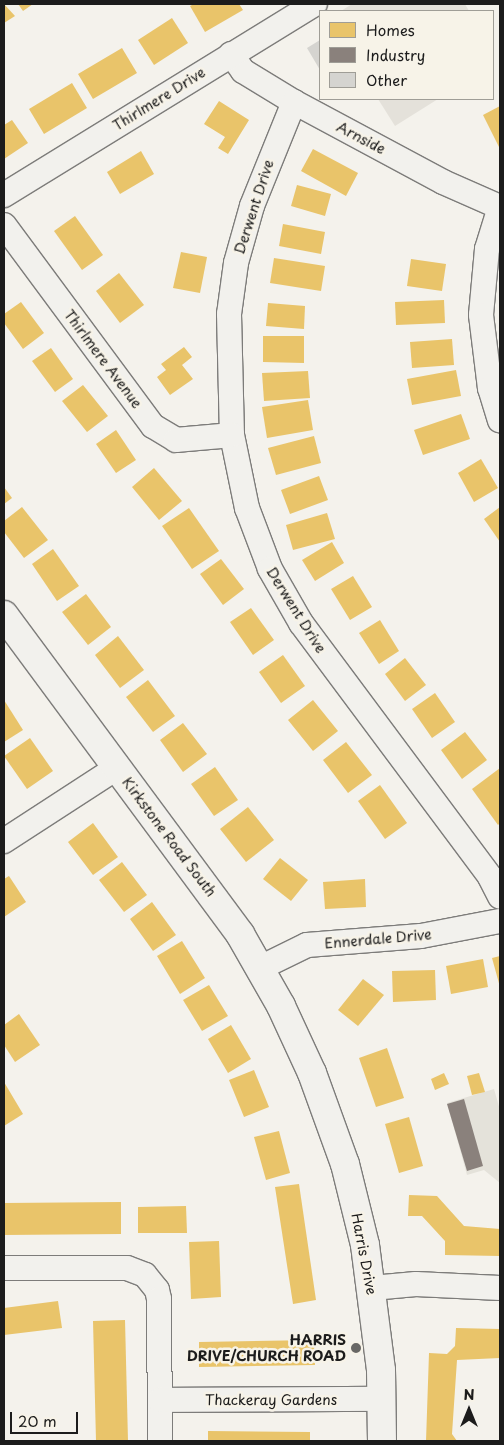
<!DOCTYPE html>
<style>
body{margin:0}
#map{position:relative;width:504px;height:1445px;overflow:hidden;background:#f4f2ec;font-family:"Playpen Sans",sans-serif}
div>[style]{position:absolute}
.built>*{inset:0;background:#e4e2da}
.green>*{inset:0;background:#e4e1da}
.homes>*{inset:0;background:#e9c46a}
.industry>*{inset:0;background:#8a817c}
.building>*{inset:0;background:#d5d4d0}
.roads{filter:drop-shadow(1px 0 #7d7c7a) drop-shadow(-1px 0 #7d7c7a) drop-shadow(0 1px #7d7c7a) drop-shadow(0 -1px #7d7c7a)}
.street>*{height:24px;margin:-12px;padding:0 12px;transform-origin:12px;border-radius:12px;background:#f2f1ed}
.secondary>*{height:28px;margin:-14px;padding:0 14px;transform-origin:14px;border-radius:14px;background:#f2f1ed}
.dots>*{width:14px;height:14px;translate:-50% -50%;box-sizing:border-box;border:2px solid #f7f3e8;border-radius:50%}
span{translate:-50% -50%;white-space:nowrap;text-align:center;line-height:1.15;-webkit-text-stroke:5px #f7f3e8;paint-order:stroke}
.street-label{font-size:14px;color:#1c1c1c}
.poi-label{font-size:14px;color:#1c1c1c;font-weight:700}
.right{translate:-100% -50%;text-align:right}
.frame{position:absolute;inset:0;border:5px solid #1c1c1c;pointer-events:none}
.legend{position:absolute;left:319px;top:10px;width:175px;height:90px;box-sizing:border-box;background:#f7f3e8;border:1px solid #9f9d96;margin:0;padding:6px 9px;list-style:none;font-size:15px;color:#1c1c1c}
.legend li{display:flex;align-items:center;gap:10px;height:25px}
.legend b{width:25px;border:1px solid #9f9d96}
.north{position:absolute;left:444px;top:1385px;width:50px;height:50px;-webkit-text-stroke:4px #f7f3e8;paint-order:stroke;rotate:0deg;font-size:14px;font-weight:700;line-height:20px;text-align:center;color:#1c1c1c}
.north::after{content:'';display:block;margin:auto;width:18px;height:22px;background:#1c1c1c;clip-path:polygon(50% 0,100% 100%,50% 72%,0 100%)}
.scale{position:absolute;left:10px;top:1412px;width:68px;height:22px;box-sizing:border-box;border:2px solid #1c1c1c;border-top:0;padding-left:6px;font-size:15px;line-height:18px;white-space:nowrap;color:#1c1c1c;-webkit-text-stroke:4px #f7f3e8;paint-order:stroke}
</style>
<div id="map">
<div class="built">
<i style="clip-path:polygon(494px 1089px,500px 1110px,500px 1183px,484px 1170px,467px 1175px,447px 1103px)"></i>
</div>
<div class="green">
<i style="clip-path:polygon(352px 4px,465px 4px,469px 11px,341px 11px)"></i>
<i style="clip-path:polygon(378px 99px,438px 99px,395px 126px)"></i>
</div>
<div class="homes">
<i style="clip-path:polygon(4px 4px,15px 16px,4px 23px)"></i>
<i style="clip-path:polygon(18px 4px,33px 4px,23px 11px)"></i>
<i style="clip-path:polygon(194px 4px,239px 4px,243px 10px,205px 32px,190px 6px)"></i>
<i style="clip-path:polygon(172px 18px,188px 43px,154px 65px,138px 40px)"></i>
<i style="clip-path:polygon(122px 48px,137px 73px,93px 99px,78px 74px)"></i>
<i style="clip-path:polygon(72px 83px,87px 108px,44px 134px,29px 109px)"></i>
<i style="clip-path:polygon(219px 101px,249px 120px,228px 154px,218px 148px,225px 137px,204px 124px)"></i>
<i style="clip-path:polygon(500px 106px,500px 149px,483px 115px)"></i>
<i style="clip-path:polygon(12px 120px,28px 143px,4px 159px,4px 125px)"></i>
<i style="clip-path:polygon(313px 149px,358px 173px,346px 196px,301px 171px)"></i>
<i style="clip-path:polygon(141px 151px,154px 174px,120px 194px,107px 172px)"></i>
<i style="clip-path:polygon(297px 185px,331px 194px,325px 216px,291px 206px)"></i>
<i style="clip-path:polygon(75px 216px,103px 255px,82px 270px,54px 231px)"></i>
<i style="clip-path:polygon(283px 224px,325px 232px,321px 254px,279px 246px)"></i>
<i style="clip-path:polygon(181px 252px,207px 257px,200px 293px,173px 288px)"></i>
<i style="clip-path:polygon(274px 258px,325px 266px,321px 291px,270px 283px)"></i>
<i style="clip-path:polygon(411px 259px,446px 264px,442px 291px,407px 286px)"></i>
<i style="clip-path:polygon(119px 273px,144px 305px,120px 323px,96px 291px)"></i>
<i style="clip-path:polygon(444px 300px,445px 323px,396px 325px,395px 302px)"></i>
<i style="clip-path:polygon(21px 302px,44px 333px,23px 349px,4px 323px,4px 314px)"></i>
<i style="clip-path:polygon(268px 303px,305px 306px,304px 329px,266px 326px)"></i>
<i style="clip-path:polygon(263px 336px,304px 336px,304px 363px,263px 362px)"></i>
<i style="clip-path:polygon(452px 339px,454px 365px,412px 368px,410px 342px)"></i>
<i style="clip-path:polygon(184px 347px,192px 357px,182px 365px,193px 379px,170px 395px,157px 377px,166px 370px,161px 364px)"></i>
<i style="clip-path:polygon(51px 348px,73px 379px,55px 392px,32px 361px)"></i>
<i style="clip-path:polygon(456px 370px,461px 396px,412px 405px,407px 379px)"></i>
<i style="clip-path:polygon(308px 371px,310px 398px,264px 401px,262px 373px)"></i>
<i style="clip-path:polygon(83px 385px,108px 416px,87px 432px,62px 401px)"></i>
<i style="clip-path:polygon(308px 400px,313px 430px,267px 438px,262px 407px)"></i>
<i style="clip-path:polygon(461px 414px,470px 439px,423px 455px,414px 430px)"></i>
<i style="clip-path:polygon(116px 430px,136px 460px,116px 473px,96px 444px)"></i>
<i style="clip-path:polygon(314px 436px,321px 463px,276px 475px,268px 448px)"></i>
<i style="clip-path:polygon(481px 459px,498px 488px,474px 502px,458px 473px)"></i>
<i style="clip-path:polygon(154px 468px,182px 501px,159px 520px,132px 487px)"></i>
<i style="clip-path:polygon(319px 476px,328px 500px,290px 514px,281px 490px)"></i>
<i style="clip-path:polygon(4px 487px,12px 498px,4px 504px)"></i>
<i style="clip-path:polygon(22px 507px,48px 540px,24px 558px,4px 532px,4px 521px)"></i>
<i style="clip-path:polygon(500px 507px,500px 542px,484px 519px)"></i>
<i style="clip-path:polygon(189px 508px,219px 551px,192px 569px,162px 526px)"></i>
<i style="clip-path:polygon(327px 513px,335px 539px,293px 550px,286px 525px)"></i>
<i style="clip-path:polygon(332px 542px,344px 563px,315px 581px,302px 560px)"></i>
<i style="clip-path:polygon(53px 549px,79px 586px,57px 601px,32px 564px)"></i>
<i style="clip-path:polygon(221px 559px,244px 589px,223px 605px,200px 574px)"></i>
<i style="clip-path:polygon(353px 576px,372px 607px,350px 620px,331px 589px)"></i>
<i style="clip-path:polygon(86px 594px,111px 627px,88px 645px,62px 612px)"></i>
<i style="clip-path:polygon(251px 608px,274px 640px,253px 655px,230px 622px)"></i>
<i style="clip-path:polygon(380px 620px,399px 651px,379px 664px,359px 633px)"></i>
<i style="clip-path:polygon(118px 636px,144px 670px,120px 688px,95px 655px)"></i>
<i style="clip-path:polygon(283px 655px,305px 686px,281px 703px,259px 672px)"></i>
<i style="clip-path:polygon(405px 658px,426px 685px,405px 701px,385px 674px)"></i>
<i style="clip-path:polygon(148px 680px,175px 716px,153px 732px,126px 697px)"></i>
<i style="clip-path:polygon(435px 693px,455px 722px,432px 738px,412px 709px)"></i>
<i style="clip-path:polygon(4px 700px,23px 730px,4px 742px)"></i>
<i style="clip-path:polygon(313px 700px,338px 731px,313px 751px,288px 720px)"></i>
<i style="clip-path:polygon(183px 723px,207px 754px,183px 772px,160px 740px)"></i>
<i style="clip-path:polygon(465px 732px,487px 760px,462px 779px,441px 750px)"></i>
<i style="clip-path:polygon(30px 738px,53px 771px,27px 789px,4px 756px)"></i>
<i style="clip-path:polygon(346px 742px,372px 775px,348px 793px,323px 760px)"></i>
<i style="clip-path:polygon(215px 767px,238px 800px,214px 816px,191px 784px)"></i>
<i style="clip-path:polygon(500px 768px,500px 823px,498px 825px,472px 789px)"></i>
<i style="clip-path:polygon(380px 785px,407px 823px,385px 839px,358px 801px)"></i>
<i style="clip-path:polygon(248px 807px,274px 840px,246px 862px,220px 829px)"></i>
<i style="clip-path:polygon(93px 823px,118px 857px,93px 875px,68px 842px)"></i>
<i style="clip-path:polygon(280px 858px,308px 880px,291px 901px,263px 879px)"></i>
<i style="clip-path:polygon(122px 862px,147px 895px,124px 912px,99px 880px)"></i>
<i style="clip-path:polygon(9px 876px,26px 902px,4px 917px,4px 879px)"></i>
<i style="clip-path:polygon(365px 879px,366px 907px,325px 909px,323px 882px)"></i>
<i style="clip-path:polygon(152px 902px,176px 935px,153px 951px,130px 919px)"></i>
<i style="clip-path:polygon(182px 941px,205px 978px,180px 994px,157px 956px)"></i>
<i style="clip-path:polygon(500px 956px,500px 987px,492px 958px)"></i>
<i style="clip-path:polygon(483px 959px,488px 987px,451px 994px,446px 966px)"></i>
<i style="clip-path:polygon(435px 970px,436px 1000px,393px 1002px,392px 971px)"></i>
<i style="clip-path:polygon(363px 979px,384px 995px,358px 1026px,338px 1010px)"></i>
<i style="clip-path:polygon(209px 985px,228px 1016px,202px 1031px,183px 1000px)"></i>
<i style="clip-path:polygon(19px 1014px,40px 1045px,15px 1062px,4px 1045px,4px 1025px)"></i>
<i style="clip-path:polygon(231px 1025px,251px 1059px,228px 1073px,208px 1039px)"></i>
<i style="clip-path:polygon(387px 1048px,404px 1098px,376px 1107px,359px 1058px)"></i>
<i style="clip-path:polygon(254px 1070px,269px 1107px,244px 1117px,229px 1080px)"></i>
<i style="clip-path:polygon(444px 1073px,449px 1084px,435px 1090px,431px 1079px)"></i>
<i style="clip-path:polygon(479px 1073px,485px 1092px,472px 1095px,467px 1076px)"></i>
<i style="clip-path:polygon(4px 1082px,23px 1114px,4px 1126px)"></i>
<i style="clip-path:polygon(409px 1117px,423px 1166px,399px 1173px,385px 1124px)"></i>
<i style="clip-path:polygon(279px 1131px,290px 1173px,266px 1180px,254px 1137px)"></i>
<i style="clip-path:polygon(299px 1184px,316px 1300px,293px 1304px,275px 1187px)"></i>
<i style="clip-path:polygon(409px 1195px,437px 1196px,464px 1226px,500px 1229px,500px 1256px,445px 1255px,445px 1241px,422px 1216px,408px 1216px)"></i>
<i style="clip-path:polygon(121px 1202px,121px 1234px,4px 1235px,4px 1203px)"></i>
<i style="clip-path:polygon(186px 1206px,187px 1233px,138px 1233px,138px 1207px)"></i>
<i style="clip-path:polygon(219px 1241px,221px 1297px,191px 1299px,189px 1242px)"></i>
<i style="clip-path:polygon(58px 1301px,62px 1328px,4px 1335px,4px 1308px)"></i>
<i style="clip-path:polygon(125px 1320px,128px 1441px,96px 1441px,93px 1321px)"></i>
<i style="clip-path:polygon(456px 1328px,500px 1329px,500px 1358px,457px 1360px,452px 1434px,457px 1441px,426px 1441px,429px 1353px,447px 1354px,455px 1346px)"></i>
<i style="clip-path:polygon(314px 1340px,315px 1365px,199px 1367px,199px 1342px)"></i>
<i style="clip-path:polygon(208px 1431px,310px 1432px,310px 1441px,208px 1441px)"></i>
</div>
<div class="industry">
<i style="clip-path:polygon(464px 1099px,483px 1166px,467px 1171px,447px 1104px)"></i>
</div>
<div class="building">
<i style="clip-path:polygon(320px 40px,320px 70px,307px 48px)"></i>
</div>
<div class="roads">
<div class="street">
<i style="left:231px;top:54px;width:21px;rotate:55deg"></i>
<i style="left:243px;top:71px;width:60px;rotate:31.3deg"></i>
<i style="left:294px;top:102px;width:169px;rotate:28.2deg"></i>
<i style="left:443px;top:182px;width:62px;rotate:23.7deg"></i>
<i style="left:294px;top:102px;width:112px;rotate:112deg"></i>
<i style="left:252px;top:206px;width:59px;rotate:105.7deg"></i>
<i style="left:236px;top:263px;width:51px;rotate:97.8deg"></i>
<i style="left:229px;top:314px;width:121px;rotate:88.6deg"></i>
<i style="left:232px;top:435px;width:75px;rotate:78.4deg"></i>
<i style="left:247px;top:508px;width:65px;rotate:69.3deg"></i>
<i style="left:270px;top:569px;width:62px;rotate:60.1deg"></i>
<i style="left:301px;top:623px;width:317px;rotate:53.3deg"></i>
<i style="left:490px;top:877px;width:22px;rotate:63deg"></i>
<i style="left:4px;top:195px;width:365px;rotate:-31.6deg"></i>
<i style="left:500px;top:207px;width:44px;rotate:107.2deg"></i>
<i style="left:487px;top:249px;width:66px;rotate:95.2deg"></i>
<i style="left:481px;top:315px;width:74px;rotate:83deg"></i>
<i style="left:490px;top:388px;width:34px;rotate:73deg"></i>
<i style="left:4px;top:225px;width:250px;rotate:53.5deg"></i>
<i style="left:153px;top:426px;width:27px;rotate:31deg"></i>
<i style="left:176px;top:440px;width:56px;rotate:-5.1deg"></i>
<i style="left:4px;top:841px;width:136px;rotate:-33deg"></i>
<i style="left:260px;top:968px;width:52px;rotate:-26.1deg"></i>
<i style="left:307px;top:945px;width:114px;rotate:-4.5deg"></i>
<i style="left:421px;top:936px;width:80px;rotate:-10.8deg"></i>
<i style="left:4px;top:1268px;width:123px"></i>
<i style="left:127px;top:1268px;width:19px;rotate:21deg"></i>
<i style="left:145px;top:1275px;width:19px;rotate:51deg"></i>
<i style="left:157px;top:1290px;width:9px;rotate:77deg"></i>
<i style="left:159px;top:1299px;width:142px;rotate:89.6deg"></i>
<i style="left:372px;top:1288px;width:44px;rotate:-5.2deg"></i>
<i style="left:416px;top:1284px;width:84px;rotate:2.7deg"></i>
<i style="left:160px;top:1400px;width:221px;rotate:-0.3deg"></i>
</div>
<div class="secondary">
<i style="left:4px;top:615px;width:397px;rotate:53.5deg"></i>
<i style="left:240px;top:934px;width:83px;rotate:60.3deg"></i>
<i style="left:281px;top:1006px;width:74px;rotate:65.2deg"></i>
<i style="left:312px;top:1073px;width:97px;rotate:70.1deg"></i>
<i style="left:345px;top:1164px;width:83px;rotate:76.1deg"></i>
<i style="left:365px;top:1245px;width:126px;rotate:82.7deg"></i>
<i style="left:381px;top:1370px;width:71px;rotate:89.2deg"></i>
</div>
</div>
<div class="dots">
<i style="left:356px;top:1348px;background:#686765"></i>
</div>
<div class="street-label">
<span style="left:159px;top:99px;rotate:-32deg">Thirlmere Drive</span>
<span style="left:361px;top:138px;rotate:28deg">Arnside</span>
<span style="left:254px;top:207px;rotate:-72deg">Derwent Drive</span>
<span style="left:103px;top:359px;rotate:53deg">Thirlmere Avenue</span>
<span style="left:296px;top:610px;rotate:58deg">Derwent Drive</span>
<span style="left:169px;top:837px;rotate:53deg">Kirkstone Road South</span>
<span style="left:378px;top:939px;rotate:-5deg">Ennerdale Drive</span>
<span style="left:364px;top:1254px;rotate:79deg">Harris Drive</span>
<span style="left:271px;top:1400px">Thackeray Gardens</span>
</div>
<div class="poi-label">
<span class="right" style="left:346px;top:1348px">HARRIS<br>DRIVE/CHURCH ROAD</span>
</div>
<div class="frame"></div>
<ul class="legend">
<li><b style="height:14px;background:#e9c46a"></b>Homes</li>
<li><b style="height:14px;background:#8a817c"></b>Industry</li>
<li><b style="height:14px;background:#d5d4d0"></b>Other</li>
</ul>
<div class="north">N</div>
<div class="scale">20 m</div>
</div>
